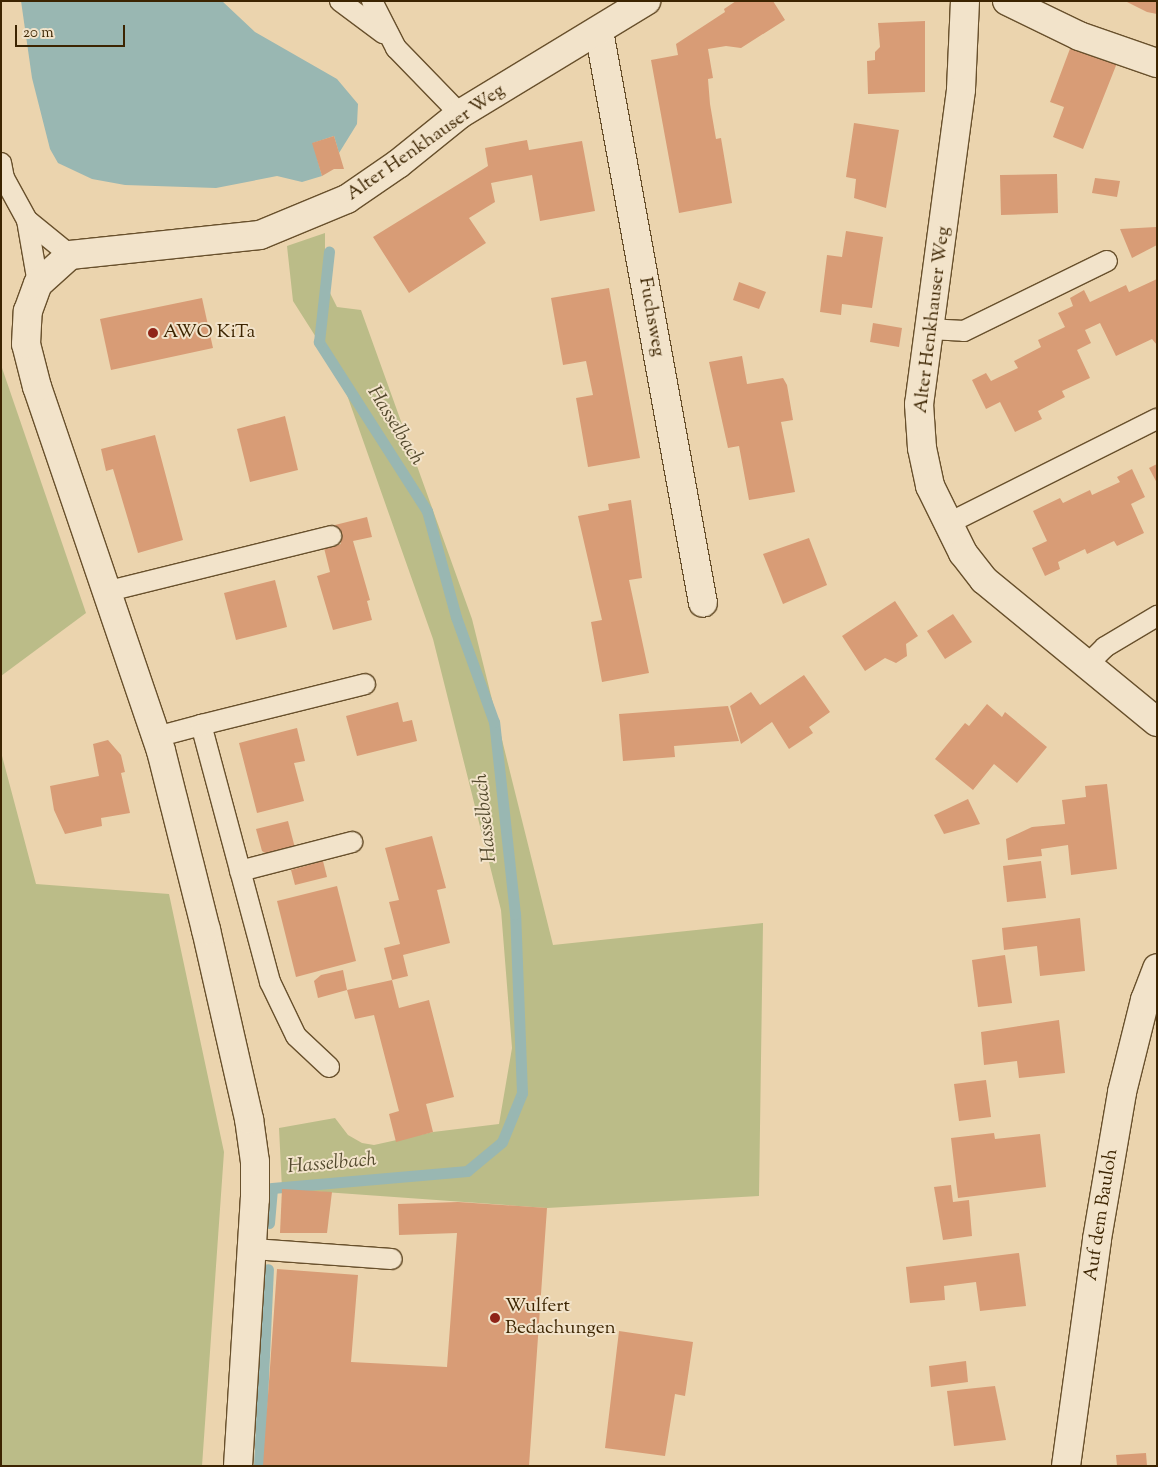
<!DOCTYPE html>
<style>
body{margin:0}
#map{position:relative;width:1158px;height:1467px;overflow:hidden;background:#ebd4ae;font-family:"Sorts Mill Goudy",serif}
div>[style]{position:absolute}
.green>*{inset:0;background:#bbbc88}
.water>*{inset:0;background:#99b7b2}
.stream>*{height:11px;margin:-5.5px;padding:0 5.5px;transform-origin:5.5px;border-radius:5.5px;background:#99b7b2}
.building>*{inset:0;background:#d89c76}
.roads{filter:drop-shadow(1px 0 #68502c) drop-shadow(-1px 0 #68502c) drop-shadow(0 1px #68502c) drop-shadow(0 -1px #68502c)}
.service>*{height:20px;margin:-10px;padding:0 10px;transform-origin:10px;border-radius:10px;background:#f2e3ca}
.minor>*{height:28px;margin:-14px;padding:0 14px;transform-origin:14px;border-radius:14px;background:#f2e3ca}
.dots>*{width:14px;height:14px;translate:-50% -50%;box-sizing:border-box;border:2px solid #f2e3ca;border-radius:50%}
span{translate:-50% -50%;white-space:nowrap;text-align:center;line-height:1.15;-webkit-text-stroke:4px #f2e3ca;paint-order:stroke}
.street-label{font-size:19px;color:#3c2401}
.poi-label{font-size:19px;color:#3c2401}
.left{translate:0 -50%;text-align:left}
.water-label{font-size:20px;color:#53492d;font-style:italic}
.frame{position:absolute;inset:0;border:2px solid #3c2401;pointer-events:none}
.scale{position:absolute;left:15px;top:25px;width:110px;height:22px;box-sizing:border-box;border:2px solid #3c2401;border-top:0;padding-left:6px;font-size:15px;line-height:18px;white-space:nowrap;color:#3c2401;-webkit-text-stroke:4px #f2e3ca;paint-order:stroke}
</style>
<div id="map">
<div class="green">
<i style="clip-path:polygon(325px 233px,325px 283px,337px 307px,361px 310px,472px 619px,553px 945px,763px 923px,759px 1196px,547px 1208px,282px 1189px,279px 1128px,335px 1118px,348px 1135px,362px 1143px,374px 1145px,433px 1132px,499px 1124px,512px 1048px,501px 910px,433px 639px,340px 375px,293px 301px,287px 246px)"></i>
<i style="clip-path:polygon(1px 365px,86px 613px,1px 676px)"></i>
<i style="clip-path:polygon(1px 752px,36px 884px,169px 894px,224px 1152px,202px 1466px,1px 1466px)"></i>
</div>
<div class="water">
<i style="clip-path:polygon(21px 1px,222px 1px,255px 32px,337px 79px,358px 104px,357px 124px,339px 153px,334px 136px,313px 143px,322px 176px,302px 182px,277px 176px,216px 188px,125px 185px,92px 179px,58px 163px,50px 149px,32px 78px)"></i>
</div>
<div class="stream">
<i style="left:269px;top:1223px;width:35px;rotate:-85deg"></i>
<i style="left:272px;top:1188px;width:196px;rotate:-5deg"></i>
<i style="left:467px;top:1171px;width:45px;rotate:-39.6deg"></i>
<i style="left:502px;top:1142px;width:53px;rotate:-67.8deg"></i>
<i style="left:522px;top:1093px;width:179px;rotate:-92.2deg"></i>
<i style="left:515px;top:914px;width:193px;rotate:-96.2deg"></i>
<i style="left:494px;top:722px;width:112px;rotate:-109.9deg"></i>
<i style="left:456px;top:617px;width:110px;rotate:-105.3deg"></i>
<i style="left:427px;top:511px;width:201px;rotate:-122.6deg"></i>
<i style="left:319px;top:342px;width:91px;rotate:-83.7deg"></i>
<i style="left:259px;top:1466px;width:197px;rotate:-87.4deg"></i>
</div>
<div class="building">
<i style="clip-path:polygon(736px 1px,773px 1px,785px 20px,741px 48px,726px 46px,708px 49px,713px 78px,708px 79px,710px 104px,716px 139px,721px 138px,732px 203px,679px 213px,651px 60px,678px 55px,676px 44px,725px 12px,724px 9px)"></i>
<i style="clip-path:polygon(1125px 1px,1157px 1px,1157px 14px,1147px 12px)"></i>
<i style="clip-path:polygon(925px 21px,925px 92px,868px 94px,867px 61px,875px 60px,875px 52px,880px 47px,878px 23px)"></i>
<i style="clip-path:polygon(1071px 46px,1117px 63px,1083px 149px,1053px 137px,1064px 107px,1050px 102px)"></i>
<i style="clip-path:polygon(854px 123px,899px 130px,886px 208px,854px 198px,856px 179px,846px 177px)"></i>
<i style="clip-path:polygon(334px 136px,344px 169px,334px 169px,322px 176px,312px 143px)"></i>
<i style="clip-path:polygon(527px 140px,529px 150px,582px 141px,595px 211px,540px 221px,532px 175px,491px 183px,495px 202px,469px 218px,486px 243px,409px 293px,373px 237px,488px 166px,485px 148px)"></i>
<i style="clip-path:polygon(1057px 174px,1058px 213px,1001px 215px,1000px 175px)"></i>
<i style="clip-path:polygon(1095px 178px,1120px 181px,1117px 197px,1092px 193px)"></i>
<i style="clip-path:polygon(1156px 227px,1157px 245px,1132px 258px,1120px 229px)"></i>
<i style="clip-path:polygon(846px 231px,883px 237px,872px 308px,842px 304px,841px 315px,820px 312px,827px 255px,842px 257px)"></i>
<i style="clip-path:polygon(1157px 279px,1157px 345px,1152px 339px,1116px 356px,1100px 323px,1085px 330px,1091px 343px,1077px 350px,1090px 378px,1062px 391px,1065px 397px,1038px 411px,1042px 419px,1015px 432px,1000px 402px,986px 409px,972px 380px,986px 373px,991px 381px,1018px 368px,1014px 361px,1041px 347px,1038px 340px,1065px 327px,1058px 313px,1073px 306px,1070px 298px,1084px 290px,1090px 302px,1126px 285px,1129px 292px)"></i>
<i style="clip-path:polygon(739px 282px,766px 292px,759px 309px,733px 300px)"></i>
<i style="clip-path:polygon(609px 288px,640px 458px,588px 467px,576px 398px,593px 395px,586px 361px,563px 365px,551px 298px)"></i>
<i style="clip-path:polygon(202px 298px,213px 348px,111px 370px,100px 319px)"></i>
<i style="clip-path:polygon(873px 323px,902px 328px,899px 347px,870px 342px)"></i>
<i style="clip-path:polygon(742px 356px,747px 384px,783px 378px,787px 385px,793px 420px,781px 422px,795px 492px,749px 500px,739px 446px,728px 448px,709px 362px)"></i>
<i style="clip-path:polygon(285px 416px,298px 470px,250px 482px,237px 429px)"></i>
<i style="clip-path:polygon(155px 435px,183px 540px,138px 553px,113px 469px,106px 471px,101px 449px)"></i>
<i style="clip-path:polygon(1157px 464px,1157px 483px,1149px 468px)"></i>
<i style="clip-path:polygon(1132px 469px,1145px 497px,1131px 504px,1144px 533px,1117px 546px,1114px 541px,1087px 554px,1085px 549px,1058px 562px,1060px 569px,1045px 576px,1032px 548px,1047px 541px,1033px 511px,1060px 498px,1063px 503px,1090px 490px,1092px 495px,1120px 482px,1117px 477px)"></i>
<i style="clip-path:polygon(631px 500px,642px 578px,629px 580px,649px 673px,602px 682px,591px 622px,602px 620px,578px 516px,609px 510px,608px 504px)"></i>
<i style="clip-path:polygon(367px 517px,372px 537px,353px 541px,370px 600px,367px 601px,372px 620px,333px 630px,317px 576px,330px 572px,324px 548px,341px 544px,335px 525px)"></i>
<i style="clip-path:polygon(809px 538px,827px 585px,783px 604px,763px 554px)"></i>
<i style="clip-path:polygon(275px 580px,287px 627px,236px 640px,224px 593px)"></i>
<i style="clip-path:polygon(895px 601px,918px 636px,906px 644px,907px 656px,896px 663px,885px 658px,865px 671px,842px 636px)"></i>
<i style="clip-path:polygon(953px 614px,972px 642px,945px 659px,927px 631px)"></i>
<i style="clip-path:polygon(804px 675px,830px 712px,809px 727px,813px 733px,789px 749px,772px 722px,741px 744px,730px 706px,751px 692px,760px 705px)"></i>
<i style="clip-path:polygon(398px 702px,403px 722px,412px 720px,417px 741px,357px 756px,346px 716px)"></i>
<i style="clip-path:polygon(987px 704px,1002px 717px,1005px 712px,1047px 747px,1017px 783px,994px 764px,973px 790px,935px 759px,965px 723px,969px 726px)"></i>
<i style="clip-path:polygon(728px 706px,739px 741px,674px 746px,675px 757px,623px 761px,619px 714px)"></i>
<i style="clip-path:polygon(297px 728px,305px 761px,294px 763px,304px 801px,257px 813px,239px 743px)"></i>
<i style="clip-path:polygon(108px 740px,121px 755px,125px 772px,121px 773px,130px 813px,101px 818px,102px 826px,65px 834px,54px 810px,50px 786px,99px 776px,93px 744px)"></i>
<i style="clip-path:polygon(1107px 784px,1117px 869px,1071px 875px,1068px 845px,1041px 849px,1042px 856px,1008px 860px,1006px 839px,1032px 827px,1065px 824px,1062px 800px,1086px 797px,1085px 786px)"></i>
<i style="clip-path:polygon(968px 799px,980px 824px,944px 834px,934px 815px)"></i>
<i style="clip-path:polygon(288px 821px,295px 848px,268px 855px,262px 851px,256px 829px)"></i>
<i style="clip-path:polygon(432px 836px,446px 888px,437px 890px,450px 943px,403px 955px,408px 976px,392px 980px,384px 948px,400px 944px,389px 902px,399px 900px,385px 848px)"></i>
<i style="clip-path:polygon(323px 861px,327px 877px,295px 885px,291px 870px)"></i>
<i style="clip-path:polygon(1041px 861px,1046px 898px,1007px 902px,1003px 866px)"></i>
<i style="clip-path:polygon(337px 886px,356px 961px,296px 977px,277px 901px)"></i>
<i style="clip-path:polygon(1080px 918px,1085px 971px,1040px 976px,1037px 946px,1004px 950px,1002px 928px)"></i>
<i style="clip-path:polygon(1005px 955px,1012px 1003px,978px 1007px,972px 960px)"></i>
<i style="clip-path:polygon(343px 970px,347px 990px,318px 998px,314px 981px,321px 975px)"></i>
<i style="clip-path:polygon(392px 980px,399px 1008px,429px 1000px,454px 1097px,426px 1104px,433px 1132px,396px 1142px,389px 1114px,399px 1111px,374px 1015px,355px 1019px,347px 990px)"></i>
<i style="clip-path:polygon(1059px 1020px,1065px 1073px,1019px 1078px,1017px 1061px,984px 1065px,981px 1032px)"></i>
<i style="clip-path:polygon(986px 1080px,991px 1117px,959px 1121px,954px 1084px)"></i>
<i style="clip-path:polygon(994px 1133px,995px 1139px,1040px 1134px,1046px 1187px,958px 1198px,951px 1138px)"></i>
<i style="clip-path:polygon(951px 1185px,953px 1202px,969px 1200px,972px 1236px,943px 1240px,934px 1187px)"></i>
<i style="clip-path:polygon(282px 1189px,332px 1192px,327px 1233px,280px 1233px)"></i>
<i style="clip-path:polygon(458px 1202px,547px 1208px,529px 1466px,263px 1466px,277px 1269px,358px 1275px,351px 1362px,447px 1367px,457px 1233px,399px 1235px,398px 1204px)"></i>
<i style="clip-path:polygon(1019px 1253px,1026px 1306px,980px 1311px,976px 1282px,944px 1286px,945px 1300px,910px 1303px,906px 1267px)"></i>
<i style="clip-path:polygon(619px 1331px,693px 1342px,685px 1396px,675px 1394px,665px 1456px,605px 1448px)"></i>
<i style="clip-path:polygon(966px 1361px,968px 1382px,931px 1387px,929px 1366px)"></i>
<i style="clip-path:polygon(995px 1386px,1006px 1440px,954px 1446px,947px 1391px)"></i>
<i style="clip-path:polygon(1146px 1453px,1147px 1466px,1117px 1466px,1116px 1455px)"></i>
</div>
<div class="roads">
<div class="service">
<i style="left:340px;top:1px;width:54px;rotate:36.7deg"></i>
<i style="left:372px;top:1px;width:53px;rotate:62.9deg"></i>
<i style="left:396px;top:48px;width:92px;rotate:45.9deg"></i>
<i style="left:1px;top:163px;width:15px;rotate:79deg"></i>
<i style="left:4px;top:178px;width:48px;rotate:61.3deg"></i>
<i style="left:27px;top:220px;width:65px;rotate:80.2deg"></i>
<i style="left:27px;top:220px;width:55px;rotate:39.1deg"></i>
<i style="left:928px;top:329px;width:36px;rotate:3deg"></i>
<i style="left:964px;top:331px;width:159px;rotate:-26.1deg"></i>
<i style="left:947px;top:524px;width:235px;rotate:-26.6deg"></i>
<i style="left:109px;top:591px;width:229px;rotate:-13.9deg"></i>
<i style="left:1087px;top:665px;width:25px;rotate:-45deg"></i>
<i style="left:1105px;top:647px;width:61px;rotate:-30.8deg"></i>
<i style="left:156px;top:737px;width:47px;rotate:-14.9deg"></i>
<i style="left:240px;top:871px;width:116px;rotate:-14.5deg"></i>
<i style="left:329px;top:1067px;width:45px;rotate:-136.8deg"></i>
<i style="left:296px;top:1036px;width:60px;rotate:-115.7deg"></i>
<i style="left:270px;top:982px;width:266px;rotate:-105deg"></i>
<i style="left:201px;top:725px;width:169px;rotate:-14deg"></i>
<i style="left:253px;top:1249px;width:139px;rotate:4.1deg"></i>
</div>
<div class="minor">
<i style="left:965px;top:1px;width:89px;rotate:92.6deg"></i>
<i style="left:961px;top:90px;width:317px;rotate:97.6deg"></i>
<i style="left:919px;top:404px;width:44px;rotate:86.1deg"></i>
<i style="left:922px;top:448px;width:39px;rotate:78deg"></i>
<i style="left:930px;top:486px;width:75px;rotate:63.8deg"></i>
<i style="left:963px;top:553px;width:34px;rotate:52deg"></i>
<i style="left:984px;top:580px;width:224px;rotate:39.4deg"></i>
<i style="left:1007px;top:1px;width:80px;rotate:25.9deg"></i>
<i style="left:1079px;top:36px;width:83px;rotate:19.1deg"></i>
<i style="left:599px;top:31px;width:581px;rotate:79.7deg"></i>
<i style="left:238px;top:1466px;width:268px;rotate:-86.4deg"></i>
<i style="left:255px;top:1199px;width:37px;rotate:-90deg"></i>
<i style="left:255px;top:1162px;width:43px;rotate:-97.9deg"></i>
<i style="left:249px;top:1119px;width:194px;rotate:-102.8deg"></i>
<i style="left:206px;top:930px;width:185px;rotate:-104.1deg"></i>
<i style="left:161px;top:751px;width:385px;rotate:-108.8deg"></i>
<i style="left:37px;top:387px;width:44px;rotate:-104.3deg"></i>
<i style="left:26px;top:344px;width:33px;rotate:-87deg"></i>
<i style="left:28px;top:311px;width:29px;rotate:-70deg"></i>
<i style="left:38px;top:284px;width:43px;rotate:-42.2deg"></i>
<i style="left:70px;top:255px;width:191px;rotate:-6deg"></i>
<i style="left:260px;top:235px;width:94px;rotate:-22.5deg"></i>
<i style="left:347px;top:199px;width:62px;rotate:-34.5deg"></i>
<i style="left:398px;top:164px;width:80px;rotate:-38.9deg"></i>
<i style="left:460px;top:114px;width:218px;rotate:-31.3deg"></i>
<i style="left:1066px;top:1466px;width:229px;rotate:-82.2deg"></i>
<i style="left:1097px;top:1239px;width:149px;rotate:-80.3deg"></i>
<i style="left:1122px;top:1092px;width:95px;rotate:-76deg"></i>
<i style="left:1145px;top:1000px;width:34px;rotate:-69deg"></i>
</div>
</div>
<div class="dots">
<i style="left:153px;top:333px;background:#8f2418"></i>
<i style="left:495px;top:1318px;background:#8f2418"></i>
</div>
<div class="street-label">
<span style="left:426px;top:143px;rotate:-35deg">Alter Henkhauser Weg</span>
<span style="left:651px;top:317px;rotate:80deg">Fuchsweg</span>
<span style="left:933px;top:320px;rotate:-83deg">Alter Henkhauser Weg</span>
<span style="left:1102px;top:1215px;rotate:-81deg">Auf dem Bauloh</span>
</div>
<div class="poi-label">
<span class="left" style="left:163px;top:333px">AWO KiTa</span>
<span class="left" style="left:505px;top:1318px">Wulfert<br>Bedachungen</span>
</div>
<div class="water-label">
<span style="left:395px;top:426px;rotate:58deg">Hasselbach</span>
<span style="left:486px;top:818px;rotate:-96deg">Hasselbach</span>
<span style="left:332px;top:1164px;rotate:-5deg">Hasselbach</span>
</div>
<div class="frame"></div>
<div class="scale">20 m</div>
</div>
